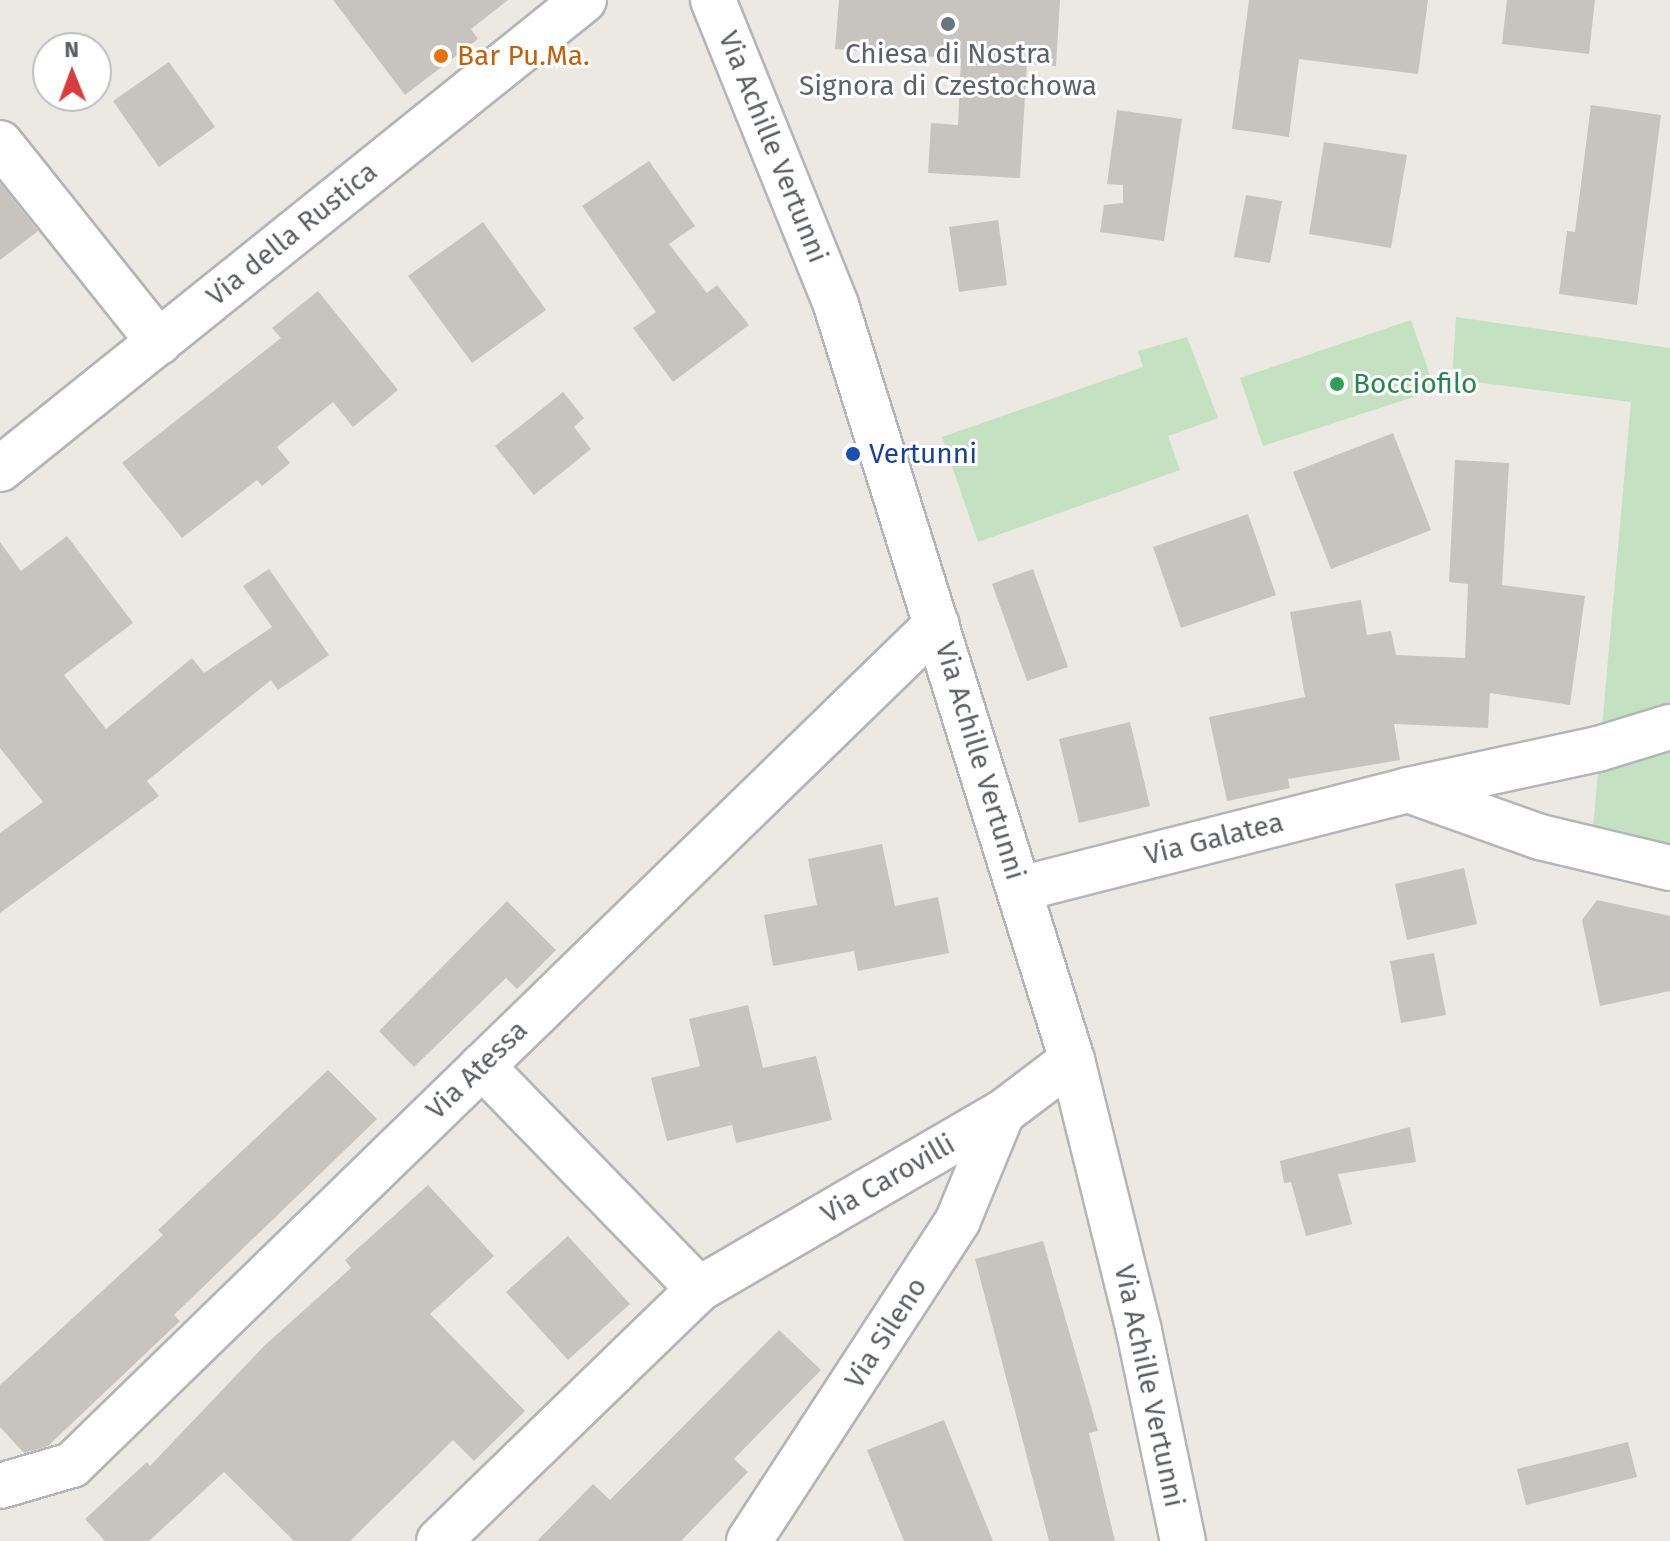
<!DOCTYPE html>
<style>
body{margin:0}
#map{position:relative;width:1670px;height:1541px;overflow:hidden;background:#ece9e2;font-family:"Fira Sans",sans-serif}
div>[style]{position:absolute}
.green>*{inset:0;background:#c4e1c1}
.building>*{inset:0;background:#c7c4c0}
.roads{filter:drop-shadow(2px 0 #b3b5b8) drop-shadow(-2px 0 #b3b5b8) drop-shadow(0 2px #b3b5b8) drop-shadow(0 -2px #b3b5b8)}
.minor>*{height:44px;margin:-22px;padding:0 22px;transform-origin:22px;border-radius:22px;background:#fff}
.dots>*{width:22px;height:22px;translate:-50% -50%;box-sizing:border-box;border:4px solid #fff;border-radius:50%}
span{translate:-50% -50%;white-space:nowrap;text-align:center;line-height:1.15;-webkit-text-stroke:6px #fff;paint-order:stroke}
.worship-label{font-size:28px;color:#5b616d}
.food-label{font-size:28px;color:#c56008}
.left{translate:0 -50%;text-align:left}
.street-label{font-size:28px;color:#5b5e62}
.leisure-label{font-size:28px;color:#27864d}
.transit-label{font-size:28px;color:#164399}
.north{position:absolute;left:32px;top:32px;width:80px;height:80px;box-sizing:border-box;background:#fff;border:2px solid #bdbfc0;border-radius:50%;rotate:359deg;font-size:22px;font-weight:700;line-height:32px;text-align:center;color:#5b5e62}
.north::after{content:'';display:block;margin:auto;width:28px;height:36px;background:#d83c3d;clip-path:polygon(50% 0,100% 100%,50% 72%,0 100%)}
</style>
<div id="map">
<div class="green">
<i style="clip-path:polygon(1456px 317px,1670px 348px,1670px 845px,1593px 828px,1631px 402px,1452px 379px)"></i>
<i style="clip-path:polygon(1411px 320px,1435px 390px,1263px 446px,1240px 378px)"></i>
<i style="clip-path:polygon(1187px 337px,1218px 418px,1168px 436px,1180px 470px,978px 542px,942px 437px,1143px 367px,1138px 351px)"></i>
</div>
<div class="building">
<i style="clip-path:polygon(333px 0,508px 0,471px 29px,478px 39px,405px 95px)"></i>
<i style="clip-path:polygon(839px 0,1060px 0,1056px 66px,1027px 64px,1020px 178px,928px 173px,931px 123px,958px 125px,961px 59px,835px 49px)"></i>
<i style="clip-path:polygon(1249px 0,1428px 0,1418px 74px,1299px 59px,1289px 137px,1232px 129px)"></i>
<i style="clip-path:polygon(1507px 0,1595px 0,1589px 54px,1502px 44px)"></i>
<i style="clip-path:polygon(169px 62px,215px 127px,159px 167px,113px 101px)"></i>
<i style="clip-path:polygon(1591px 105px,1661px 115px,1637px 305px,1559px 294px,1567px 231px,1575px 232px)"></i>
<i style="clip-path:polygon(1117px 110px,1182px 119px,1164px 241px,1100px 232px,1104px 205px,1123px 203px,1123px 185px,1107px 184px)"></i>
<i style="clip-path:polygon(1324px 142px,1407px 155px,1391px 248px,1309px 234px)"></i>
<i style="clip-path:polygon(649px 161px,695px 226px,669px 244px,707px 293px,717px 285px,749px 325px,673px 382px,633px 328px,656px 312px,582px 206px)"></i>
<i style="clip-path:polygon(0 183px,38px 231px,0 260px)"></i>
<i style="clip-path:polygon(1246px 195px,1282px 201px,1270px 263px,1234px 257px)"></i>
<i style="clip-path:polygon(998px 220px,1007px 285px,959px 292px,949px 227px)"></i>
<i style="clip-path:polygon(483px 222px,546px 310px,472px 363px,408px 276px)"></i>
<i style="clip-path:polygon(318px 291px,398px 390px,353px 427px,333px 402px,277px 447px,290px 463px,262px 486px,257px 480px,182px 538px,122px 463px,281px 338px,272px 328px)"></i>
<i style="clip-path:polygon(563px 392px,584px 418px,574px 427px,591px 449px,534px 495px,495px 446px)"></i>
<i style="clip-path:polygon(1393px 433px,1431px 530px,1331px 569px,1293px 472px)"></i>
<i style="clip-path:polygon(1455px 460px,1509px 463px,1502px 585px,1585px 596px,1570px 705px,1490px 693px,1488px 728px,1394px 724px,1400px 760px,1288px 779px,1290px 788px,1227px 801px,1209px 717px,1305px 697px,1290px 612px,1361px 600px,1367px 635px,1391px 631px,1396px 655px,1465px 658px,1468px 584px,1449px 582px)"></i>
<i style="clip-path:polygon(1248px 514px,1276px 595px,1181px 628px,1153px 547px)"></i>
<i style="clip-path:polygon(67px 536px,133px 623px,64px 675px,106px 729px,192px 658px,204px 673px,272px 627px,243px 586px,269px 569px,329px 655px,278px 690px,271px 680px,147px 781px,159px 796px,0 913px,0 833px,43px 802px,0 748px,0 542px,21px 571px)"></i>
<i style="clip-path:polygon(1033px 569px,1068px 667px,1027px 681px,992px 584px)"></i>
<i style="clip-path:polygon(1130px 722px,1150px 806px,1079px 823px,1059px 739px)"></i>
<i style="clip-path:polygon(882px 844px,895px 906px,938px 897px,949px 953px,858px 971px,854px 951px,773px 966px,764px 915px,817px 905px,808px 859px)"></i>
<i style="clip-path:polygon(1464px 868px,1477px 924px,1407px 940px,1395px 884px)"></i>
<i style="clip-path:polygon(1597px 900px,1670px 916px,1670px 991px,1600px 1006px,1582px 920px)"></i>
<i style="clip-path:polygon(507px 901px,556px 950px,517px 989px,506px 978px,414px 1067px,379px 1031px)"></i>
<i style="clip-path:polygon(1434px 953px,1446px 1015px,1401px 1023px,1390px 961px)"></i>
<i style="clip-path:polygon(748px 1005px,763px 1068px,816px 1056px,832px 1120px,736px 1143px,732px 1125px,667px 1141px,651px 1078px,700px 1066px,689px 1019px)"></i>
<i style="clip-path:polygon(328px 1070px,377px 1119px,174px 1315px,180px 1321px,48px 1446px,24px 1453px,0 1427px,0 1385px,163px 1235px,158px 1230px)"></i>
<i style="clip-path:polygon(1410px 1127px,1416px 1162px,1338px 1174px,1352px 1224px,1306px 1236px,1291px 1182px,1284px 1183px,1280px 1161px)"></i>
<i style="clip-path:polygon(428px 1185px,494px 1256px,430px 1314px,525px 1411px,474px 1461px,453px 1440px,350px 1541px,294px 1541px,224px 1472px,149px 1541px,105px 1541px,85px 1519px,147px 1462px,150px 1466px,264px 1346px,351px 1268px,345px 1260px)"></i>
<i style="clip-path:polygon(568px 1236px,630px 1304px,568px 1360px,506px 1292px)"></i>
<i style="clip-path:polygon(1043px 1241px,1098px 1431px,1089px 1433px,1115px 1541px,1049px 1541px,975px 1259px)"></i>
<i style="clip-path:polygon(779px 1330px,821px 1370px,734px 1459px,748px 1472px,681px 1541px,537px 1541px,593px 1484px,610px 1500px)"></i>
<i style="clip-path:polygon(944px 1420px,963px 1467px,993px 1541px,904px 1541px,867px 1450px)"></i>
<i style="clip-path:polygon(1628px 1442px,1637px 1477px,1526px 1505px,1517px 1469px)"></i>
</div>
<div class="roads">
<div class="minor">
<i style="left:713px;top:0;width:329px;rotate:68deg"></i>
<i style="left:836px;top:305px;width:791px;rotate:72.64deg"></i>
<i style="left:1072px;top:1060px;width:279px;rotate:76.1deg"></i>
<i style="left:1139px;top:1331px;width:215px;rotate:78.2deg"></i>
<i style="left:0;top:143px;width:255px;rotate:51.4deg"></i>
<i style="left:0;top:469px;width:749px;rotate:-38.77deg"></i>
<i style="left:1408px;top:790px;width:194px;rotate:-12.2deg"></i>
<i style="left:1598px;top:749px;width:75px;rotate:-17deg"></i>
<i style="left:1020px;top:889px;width:400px;rotate:-14.3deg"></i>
<i style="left:1408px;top:790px;width:140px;rotate:19.6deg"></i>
<i style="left:1540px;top:837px;width:134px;rotate:13.4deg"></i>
<i style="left:482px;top:1066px;width:311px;rotate:45.8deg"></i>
<i style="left:0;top:1486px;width:75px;rotate:-16.3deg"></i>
<i style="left:72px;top:1465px;width:1206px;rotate:-44.19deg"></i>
<i style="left:439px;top:1541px;width:362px;rotate:-44.1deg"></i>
<i style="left:699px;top:1289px;width:350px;rotate:-30.2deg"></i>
<i style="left:1002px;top:1113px;width:88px;rotate:-37.1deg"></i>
<i style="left:749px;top:1541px;width:383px;rotate:-56.9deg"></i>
<i style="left:958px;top:1220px;width:116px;rotate:-67.6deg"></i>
</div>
</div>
<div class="dots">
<i style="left:948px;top:24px;background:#6b7280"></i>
<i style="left:441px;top:56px;background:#e8710a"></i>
<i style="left:1337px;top:384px;background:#2e9e5b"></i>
<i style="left:853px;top:454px;background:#1a4fb4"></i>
</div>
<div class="worship-label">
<span style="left:948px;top:70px">Chiesa di Nostra<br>Signora di Czestochowa</span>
</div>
<div class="food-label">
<span class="left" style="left:457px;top:56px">Bar Pu.Ma.</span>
</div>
<div class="street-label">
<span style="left:773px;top:147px;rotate:68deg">Via Achille Vertunni</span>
<span style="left:292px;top:234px;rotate:-39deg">Via della Rustica</span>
<span style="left:980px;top:761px;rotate:73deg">Via Achille Vertunni</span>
<span style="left:1214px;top:839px;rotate:-14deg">Via Galatea</span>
<span style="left:477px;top:1070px;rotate:-44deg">Via Atessa</span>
<span style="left:888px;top:1179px;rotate:-30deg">Via Carovilli</span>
<span style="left:886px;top:1333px;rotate:-57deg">Via Sileno</span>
<span style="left:1149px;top:1386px;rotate:78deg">Via Achille Vertunni</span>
</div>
<div class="leisure-label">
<span class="left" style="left:1353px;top:384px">Bocciofilo</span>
</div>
<div class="transit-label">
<span class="left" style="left:869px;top:454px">Vertunni</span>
</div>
<div class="north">N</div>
</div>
